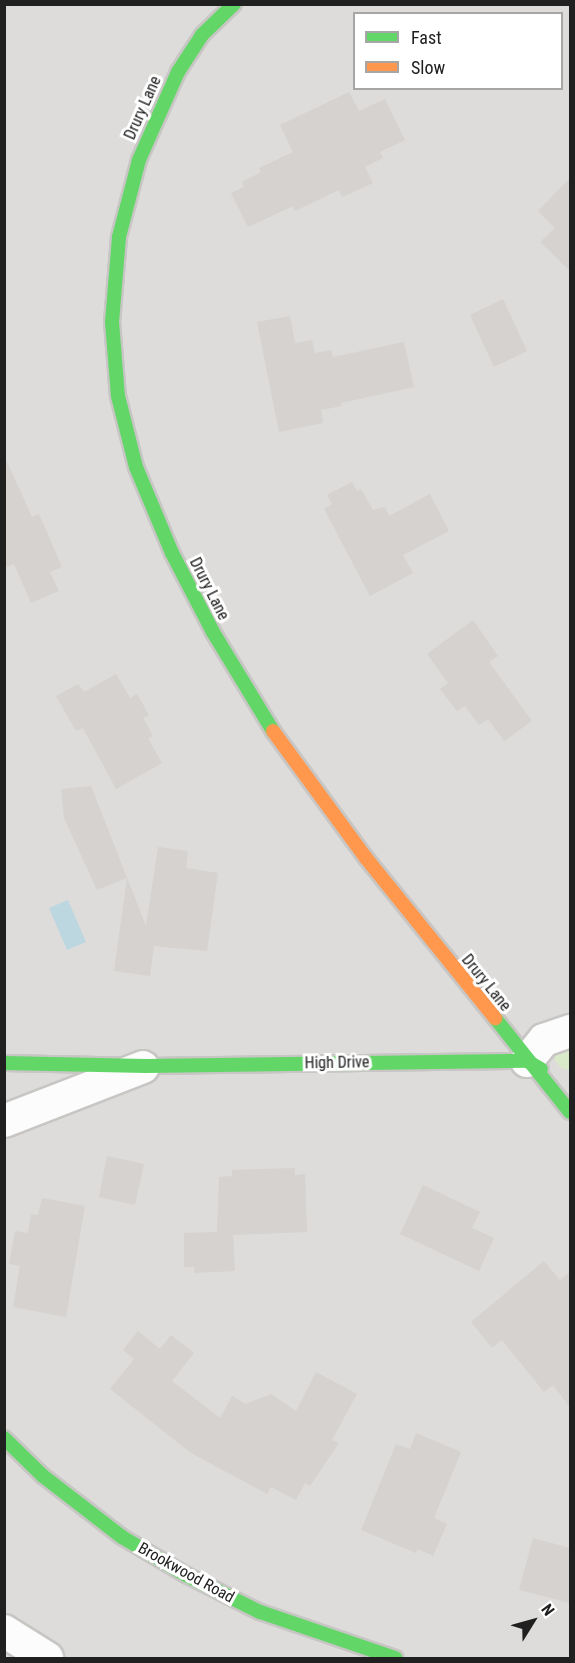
<!DOCTYPE html>
<style>
body{margin:0}
#map{position:relative;width:575px;height:1663px;overflow:hidden;background:#eeece8;font-family:"Roboto Condensed",sans-serif}
div>[style]{position:absolute}
.residential>*{inset:0;background:#dddcda}
.grass>*{inset:0;background:#d9eac8}
.water>*{inset:0;background:#bcd7e0}
.building>*{inset:0;background:#d5d2cf}
.roads{filter:drop-shadow(2px 0 #c7c6c4) drop-shadow(-2px 0 #c7c6c4) drop-shadow(0 2px #c7c6c4) drop-shadow(0 -2px #c7c6c4)}
.street>*{height:32px;margin:-16px;padding:0 16px;transform-origin:16px;border-radius:16px;background:#fcfcfc}
.fast>*{height:14px;margin:-7px;padding:0 7px;transform-origin:7px;border-radius:7px;background:#63d668}
.slow>*{height:14px;margin:-7px;padding:0 7px;transform-origin:7px;border-radius:7px;background:#ff974d}
span{translate:-50% -50%;white-space:nowrap;text-align:center;line-height:1.15;-webkit-text-stroke:6px #fff;paint-order:stroke}
.street-label{font-size:16px;color:#202020}
.frame{position:absolute;inset:0;border:6px solid #202020;pointer-events:none}
.legend{position:absolute;left:353px;top:12px;width:210px;height:78px;box-sizing:border-box;background:#fff;border:2px solid #a6a6a6;margin:0;padding:8px 10px;list-style:none;font-size:18px;color:#202020}
.legend li{display:flex;align-items:center;gap:12px;height:30px}
.legend b{width:30px;border:2px solid #a6a6a6}
.north{position:absolute;left:503px;top:1591px;width:60px;height:60px;-webkit-text-stroke:4px #fff;paint-order:stroke;rotate:53deg;font-size:16px;font-weight:700;line-height:24px;text-align:center;color:#202020}
.north::after{content:'';display:block;margin:auto;width:21px;height:27px;background:#202020;clip-path:polygon(50% 0,100% 100%,50% 72%,0 100%)}
</style>
<div id="map">
<div class="residential">
<i style="clip-path:polygon(evenodd,5px 5px,570px 5px,570px 1658px,5px 1658px,5px 5px,354px 14px,562px 14px,562px 88px,354px 88px,354px 14px)"></i>
</div>
<div class="grass">
<i style="clip-path:polygon(570px 1044px,570px 1070px,561px 1068px,555px 1060px,555px 1050px)"></i>
</div>
<div class="water">
<i style="clip-path:polygon(68px 900px,86px 942px,67px 950px,49px 908px)"></i>
</div>
<div class="building">
<i style="clip-path:polygon(349px 92px,359px 111px,385px 99px,405px 140px,380px 152px,383px 158px,365px 167px,373px 183px,342px 197px,339px 190px,295px 211px,293px 206px,248px 227px,231px 193px,244px 187px,242px 182px,261px 172px,259px 168px,293px 152px,280px 125px)"></i>
<i style="clip-path:polygon(570px 178px,570px 271px,540px 242px,555px 228px,538px 211px)"></i>
<i style="clip-path:polygon(503px 299px,527px 351px,494px 367px,470px 315px)"></i>
<i style="clip-path:polygon(290px 316px,295px 343px,312px 340px,315px 353px,331px 350px,333px 357px,404px 342px,414px 387px,341px 403px,342px 406px,321px 410px,323px 423px,279px 432px,257px 322px)"></i>
<i style="clip-path:polygon(4px 455px,32px 517px,39px 514px,62px 567px,50px 572px,59px 591px,31px 603px,14px 564px,4px 568px)"></i>
<i style="clip-path:polygon(352px 482px,357px 491px,361px 489px,373px 510px,385px 507px,389px 516px,430px 494px,449px 531px,403px 555px,413px 573px,370px 596px,324px 509px,332px 504px,327px 495px)"></i>
<i style="clip-path:polygon(473px 620px,498px 656px,489px 662px,532px 721px,504px 741px,488px 719px,479px 725px,465px 706px,457px 711px,440px 689px,448px 683px,427px 654px)"></i>
<i style="clip-path:polygon(116px 674px,130px 698px,137px 694px,149px 715px,143px 718px,153px 736px,148px 738px,162px 763px,116px 789px,83px 728px,76px 731px,56px 696px,78px 684px,84px 692px)"></i>
<i style="clip-path:polygon(91px 786px,146px 926px,158px 847px,188px 851px,186px 868px,218px 873px,207px 951px,154px 946px,150px 976px,114px 971px,127px 878px,97px 890px,64px 818px,61px 789px)"></i>
<i style="clip-path:polygon(107px 1156px,144px 1164px,135px 1205px,99px 1197px)"></i>
<i style="clip-path:polygon(295px 1168px,295px 1175px,305px 1174px,307px 1232px,233px 1235px,235px 1271px,194px 1273px,194px 1267px,184px 1267px,184px 1233px,217px 1232px,219px 1177px,232px 1176px,232px 1170px)"></i>
<i style="clip-path:polygon(423px 1185px,480px 1212px,472px 1228px,494px 1238px,479px 1271px,400px 1234px)"></i>
<i style="clip-path:polygon(42px 1198px,85px 1206px,66px 1317px,13px 1307px,20px 1266px,9px 1264px,15px 1231px,28px 1233px,31px 1214px,38px 1215px)"></i>
<i style="clip-path:polygon(544px 1261px,560px 1280px,570px 1272px,570px 1408px,553px 1385px,544px 1392px,502px 1340px,492px 1348px,471px 1322px)"></i>
<i style="clip-path:polygon(138px 1331px,160px 1349px,171px 1335px,194px 1353px,172px 1381px,220px 1418px,232px 1396px,246px 1404px,271px 1394px,296px 1411px,316px 1372px,357px 1394px,332px 1440px,339px 1443px,310px 1486px,305px 1483px,296px 1500px,271px 1487px,267px 1494px,191px 1453px,110px 1389px,134px 1359px,123px 1350px)"></i>
<i style="clip-path:polygon(416px 1433px,461px 1452px,434px 1518px,447px 1524px,433px 1556px,418px 1549px,416px 1553px,361px 1530px,396px 1444px,410px 1449px)"></i>
<i style="clip-path:polygon(533px 1538px,570px 1548px,570px 1603px,519px 1590px)"></i>
</div>
<div class="roads">
<div class="street">
<i style="left:527px;top:1061px;width:27px;rotate:-51deg"></i>
<i style="left:544px;top:1040px;width:28px;rotate:-19deg"></i>
<i style="left:4px;top:1121px;width:149px;rotate:-21.2deg"></i>
<i style="left:4px;top:1631px;width:51px;rotate:32.1deg"></i>
</div>
<div class="fast">
<i style="left:234px;top:4px;width:45px;rotate:135.9deg"></i>
<i style="left:202px;top:35px;width:44px;rotate:123deg"></i>
<i style="left:178px;top:72px;width:96px;rotate:113.9deg"></i>
<i style="left:139px;top:160px;width:80px;rotate:104.6deg"></i>
<i style="left:119px;top:237px;width:85px;rotate:94.7deg"></i>
<i style="left:112px;top:322px;width:74px;rotate:85.4deg"></i>
<i style="left:118px;top:396px;width:73px;rotate:75.8deg"></i>
<i style="left:136px;top:467px;width:93px;rotate:67.3deg"></i>
<i style="left:172px;top:553px;width:89px;rotate:62.6deg"></i>
<i style="left:213px;top:632px;width:116px;rotate:58.8deg"></i>
<i style="left:495px;top:1018px;width:120px;rotate:51.4deg"></i>
<i style="left:4px;top:1063px;width:142px;rotate:1.2deg"></i>
<i style="left:146px;top:1066px;width:381px;rotate:-0.8deg"></i>
<i style="left:527px;top:1061px;width:16px;rotate:30deg"></i>
<i style="left:4px;top:1438px;width:54px;rotate:44.3deg"></i>
<i style="left:43px;top:1476px;width:100px;rotate:37.7deg"></i>
<i style="left:122px;top:1537px;width:74px;rotate:30.7deg"></i>
<i style="left:186px;top:1575px;width:83px;rotate:26.6deg"></i>
<i style="left:260px;top:1612px;width:143px;rotate:18.8deg"></i>
</div>
<div class="slow">
<i style="left:273px;top:731px;width:157px;rotate:53.8deg"></i>
<i style="left:366px;top:858px;width:206px;rotate:51.1deg"></i>
</div>
</div>
<div class="street-label">
<span style="left:143px;top:108px;rotate:-66deg">Drury Lane</span>
<span style="left:209px;top:589px;rotate:63deg">Drury Lane</span>
<span style="left:486px;top:983px;rotate:51deg">Drury Lane</span>
<span style="left:337px;top:1063px;rotate:-1deg">High Drive</span>
<span style="left:186px;top:1573px;rotate:29deg">Brookwood Road</span>
</div>
<div class="frame"></div>
<ul class="legend">
<li><b style="height:8px;background:#63d668"></b>Fast</li>
<li><b style="height:8px;background:#ff974d"></b>Slow</li>
</ul>
<div class="north">N</div>
</div>
